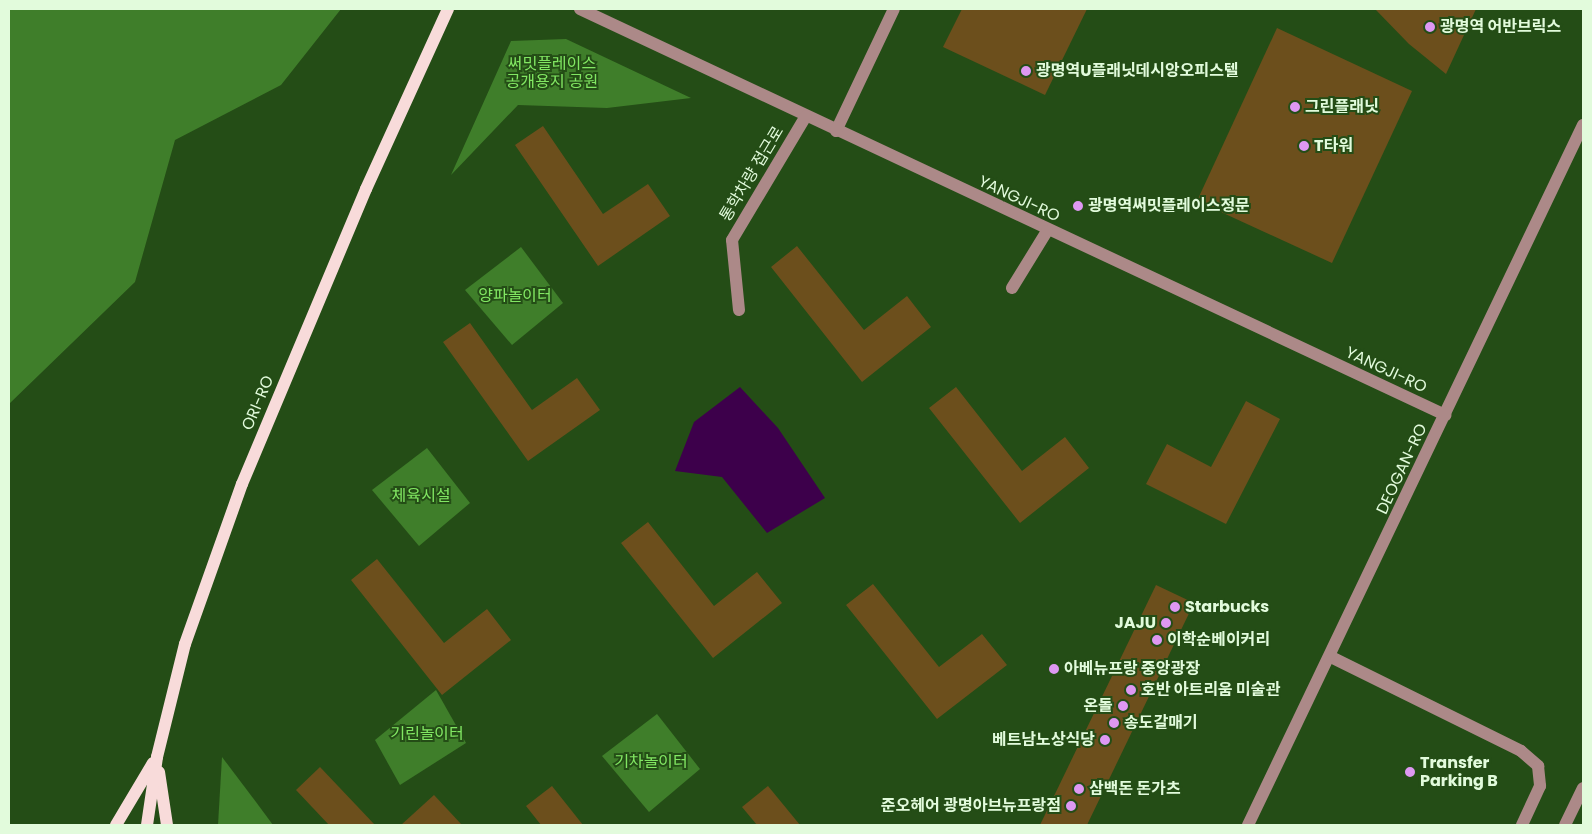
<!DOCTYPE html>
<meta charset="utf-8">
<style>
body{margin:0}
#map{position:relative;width:1592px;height:834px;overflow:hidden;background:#244d16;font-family:Poppins,"Noto Sans KR",sans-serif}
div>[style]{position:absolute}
.green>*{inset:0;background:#3f7e2a}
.water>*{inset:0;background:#3d004b}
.building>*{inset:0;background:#6c4f1c}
.minor>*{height:12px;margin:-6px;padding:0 6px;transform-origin:6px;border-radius:6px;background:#ac8988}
.major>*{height:12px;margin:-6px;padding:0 6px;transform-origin:6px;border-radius:6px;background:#f8dbda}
.dots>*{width:14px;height:14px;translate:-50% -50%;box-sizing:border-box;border:2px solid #244d16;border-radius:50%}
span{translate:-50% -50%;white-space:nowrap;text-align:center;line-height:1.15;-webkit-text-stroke:4px #244d16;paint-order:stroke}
.poi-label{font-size:16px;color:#e2fbdc;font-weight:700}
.left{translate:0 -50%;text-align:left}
.right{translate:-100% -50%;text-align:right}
.park-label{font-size:16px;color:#82e763}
.street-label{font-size:16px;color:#e2fbdc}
.frame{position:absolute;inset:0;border:10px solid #e2fbdc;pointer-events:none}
</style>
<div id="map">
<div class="green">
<i style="clip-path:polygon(9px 9px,341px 9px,281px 85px,175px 140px,135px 282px,9px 404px)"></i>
<i style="clip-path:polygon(566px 39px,691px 98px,607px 108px,518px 105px,451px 175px,511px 41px)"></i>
<i style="clip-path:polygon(521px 247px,563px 303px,512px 345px,465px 290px)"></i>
<i style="clip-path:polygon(427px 448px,470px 503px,419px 546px,372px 490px)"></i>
<i style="clip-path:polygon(436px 690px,466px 743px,400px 785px,375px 740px)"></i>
<i style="clip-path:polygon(657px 714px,700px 769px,649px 812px,602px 756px)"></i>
<i style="clip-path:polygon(222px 757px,256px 802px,273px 825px,218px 825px)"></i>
</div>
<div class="water">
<i style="clip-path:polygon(740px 387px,778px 428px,825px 498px,767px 533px,722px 477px,675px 471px,694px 422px)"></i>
</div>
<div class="building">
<i style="clip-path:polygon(962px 9px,1087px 9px,1045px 95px,943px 47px)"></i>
<i style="clip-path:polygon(1375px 9px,1476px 9px,1446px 74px,1409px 44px)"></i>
<i style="clip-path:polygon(1277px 28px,1412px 91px,1332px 263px,1197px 201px)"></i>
<i style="clip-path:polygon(543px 126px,603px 214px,648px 184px,670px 216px,598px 266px,515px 145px)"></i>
<i style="clip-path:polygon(797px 246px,864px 330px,907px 296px,931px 327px,862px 382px,771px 267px)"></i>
<i style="clip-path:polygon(470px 323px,532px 410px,577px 378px,600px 410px,528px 461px,443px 342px)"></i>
<i style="clip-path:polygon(956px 387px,1022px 471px,1065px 437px,1089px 468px,1020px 523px,929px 408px)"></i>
<i style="clip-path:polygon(1246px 401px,1280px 419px,1226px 524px,1146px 484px,1167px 444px,1211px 467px)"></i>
<i style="clip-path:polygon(648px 522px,714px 606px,757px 572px,782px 603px,713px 658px,621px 543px)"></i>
<i style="clip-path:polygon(377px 559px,444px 643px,487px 609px,511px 640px,442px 695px,351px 580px)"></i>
<i style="clip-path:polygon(873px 584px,939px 667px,982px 634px,1007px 665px,937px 719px,846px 605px)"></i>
<i style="clip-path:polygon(1156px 585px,1194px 603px,1087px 825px,1040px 825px)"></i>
<i style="clip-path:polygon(320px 767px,375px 825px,329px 825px,296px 790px)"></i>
<i style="clip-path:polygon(552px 786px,583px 825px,541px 825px,526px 806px)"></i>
<i style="clip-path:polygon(768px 786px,800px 825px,757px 825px,742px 807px)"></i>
<i style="clip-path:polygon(434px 795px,462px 825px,401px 825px)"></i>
</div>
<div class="minor">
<i style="left:580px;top:9px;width:956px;rotate:25.14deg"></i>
<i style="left:836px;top:131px;width:135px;rotate:-64.6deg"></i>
<i style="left:1012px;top:288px;width:67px;rotate:-58.4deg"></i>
<i style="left:739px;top:310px;width:70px;rotate:-95.7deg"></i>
<i style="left:732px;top:240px;width:144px;rotate:-59.2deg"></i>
<i style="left:1331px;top:657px;width:212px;rotate:26.3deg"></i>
<i style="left:1521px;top:751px;width:23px;rotate:41deg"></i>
<i style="left:1538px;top:766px;width:20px;rotate:84deg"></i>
<i style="left:1540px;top:786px;width:43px;rotate:114.8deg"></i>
<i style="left:1248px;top:825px;width:776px;rotate:-64.43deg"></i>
<i style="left:1565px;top:825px;width:41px;rotate:-64.1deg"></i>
</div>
<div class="major">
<i style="left:159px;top:772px;width:54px;rotate:81.4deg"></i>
<i style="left:116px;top:825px;width:72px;rotate:-59.2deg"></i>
<i style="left:147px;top:825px;width:69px;rotate:-81.6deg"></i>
<i style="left:157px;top:757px;width:116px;rotate:-76.1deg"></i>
<i style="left:185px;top:644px;width:170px;rotate:-70.4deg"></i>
<i style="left:242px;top:484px;width:320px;rotate:-67.2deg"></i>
<i style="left:366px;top:189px;width:198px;rotate:-65.5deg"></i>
</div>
<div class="dots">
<i style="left:1430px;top:27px;background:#de98f2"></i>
<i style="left:1026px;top:71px;background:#de98f2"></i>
<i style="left:1295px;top:107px;background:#de98f2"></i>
<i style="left:1304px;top:146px;background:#de98f2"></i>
<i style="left:1078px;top:206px;background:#de98f2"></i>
<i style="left:1175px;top:607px;background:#de98f2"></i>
<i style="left:1166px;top:623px;background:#de98f2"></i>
<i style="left:1157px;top:640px;background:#de98f2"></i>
<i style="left:1054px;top:669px;background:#de98f2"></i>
<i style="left:1131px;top:690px;background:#de98f2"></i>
<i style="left:1123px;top:706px;background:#de98f2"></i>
<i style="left:1114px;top:723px;background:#de98f2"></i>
<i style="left:1105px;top:740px;background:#de98f2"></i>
<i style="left:1410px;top:772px;background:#de98f2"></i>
<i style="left:1079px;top:789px;background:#de98f2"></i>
<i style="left:1071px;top:806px;background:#de98f2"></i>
</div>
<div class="poi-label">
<span class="left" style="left:1440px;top:27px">광명역 어반브릭스</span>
<span class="left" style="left:1036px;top:71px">광명역U플래닛데시앙오피스텔</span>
<span class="left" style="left:1305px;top:107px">그린플래닛</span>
<span class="left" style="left:1314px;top:146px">T타워</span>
<span class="left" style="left:1088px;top:206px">광명역써밋플레이스정문</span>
<span class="left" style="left:1185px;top:607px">Starbucks</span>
<span class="right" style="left:1156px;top:623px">JAJU</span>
<span class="left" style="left:1167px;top:640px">이학순베이커리</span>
<span class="left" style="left:1064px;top:669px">아베뉴프랑 중앙광장</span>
<span class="left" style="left:1141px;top:690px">호반 아트리움 미술관</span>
<span class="right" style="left:1113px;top:706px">온돌</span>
<span class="left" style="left:1124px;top:723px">송도갈매기</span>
<span class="right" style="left:1095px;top:740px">베트남노상식당</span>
<span class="left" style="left:1420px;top:772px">Transfer<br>Parking B</span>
<span class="left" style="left:1089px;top:789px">삼백돈 돈가츠</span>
<span class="right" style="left:1061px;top:806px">준오헤어 광명아브뉴프랑점</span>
</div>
<div class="park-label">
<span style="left:552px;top:73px">써밋플레이스<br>공개용지 공원</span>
<span style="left:515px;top:296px">양파놀이터</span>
<span style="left:421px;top:496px">체육시설</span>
<span style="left:427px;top:734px">기린놀이터</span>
<span style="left:651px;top:762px">기차놀이터</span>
</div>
<div class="street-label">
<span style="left:752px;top:174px;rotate:-59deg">통학차량 접근로</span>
<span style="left:1019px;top:199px;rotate:25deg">YANGJI-RO</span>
<span style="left:1386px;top:370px;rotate:25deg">YANGJI-RO</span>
<span style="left:258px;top:403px;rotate:-67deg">ORI-RO</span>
<span style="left:1402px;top:469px;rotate:-65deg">DEOGAN-RO</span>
</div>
<div class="frame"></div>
</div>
